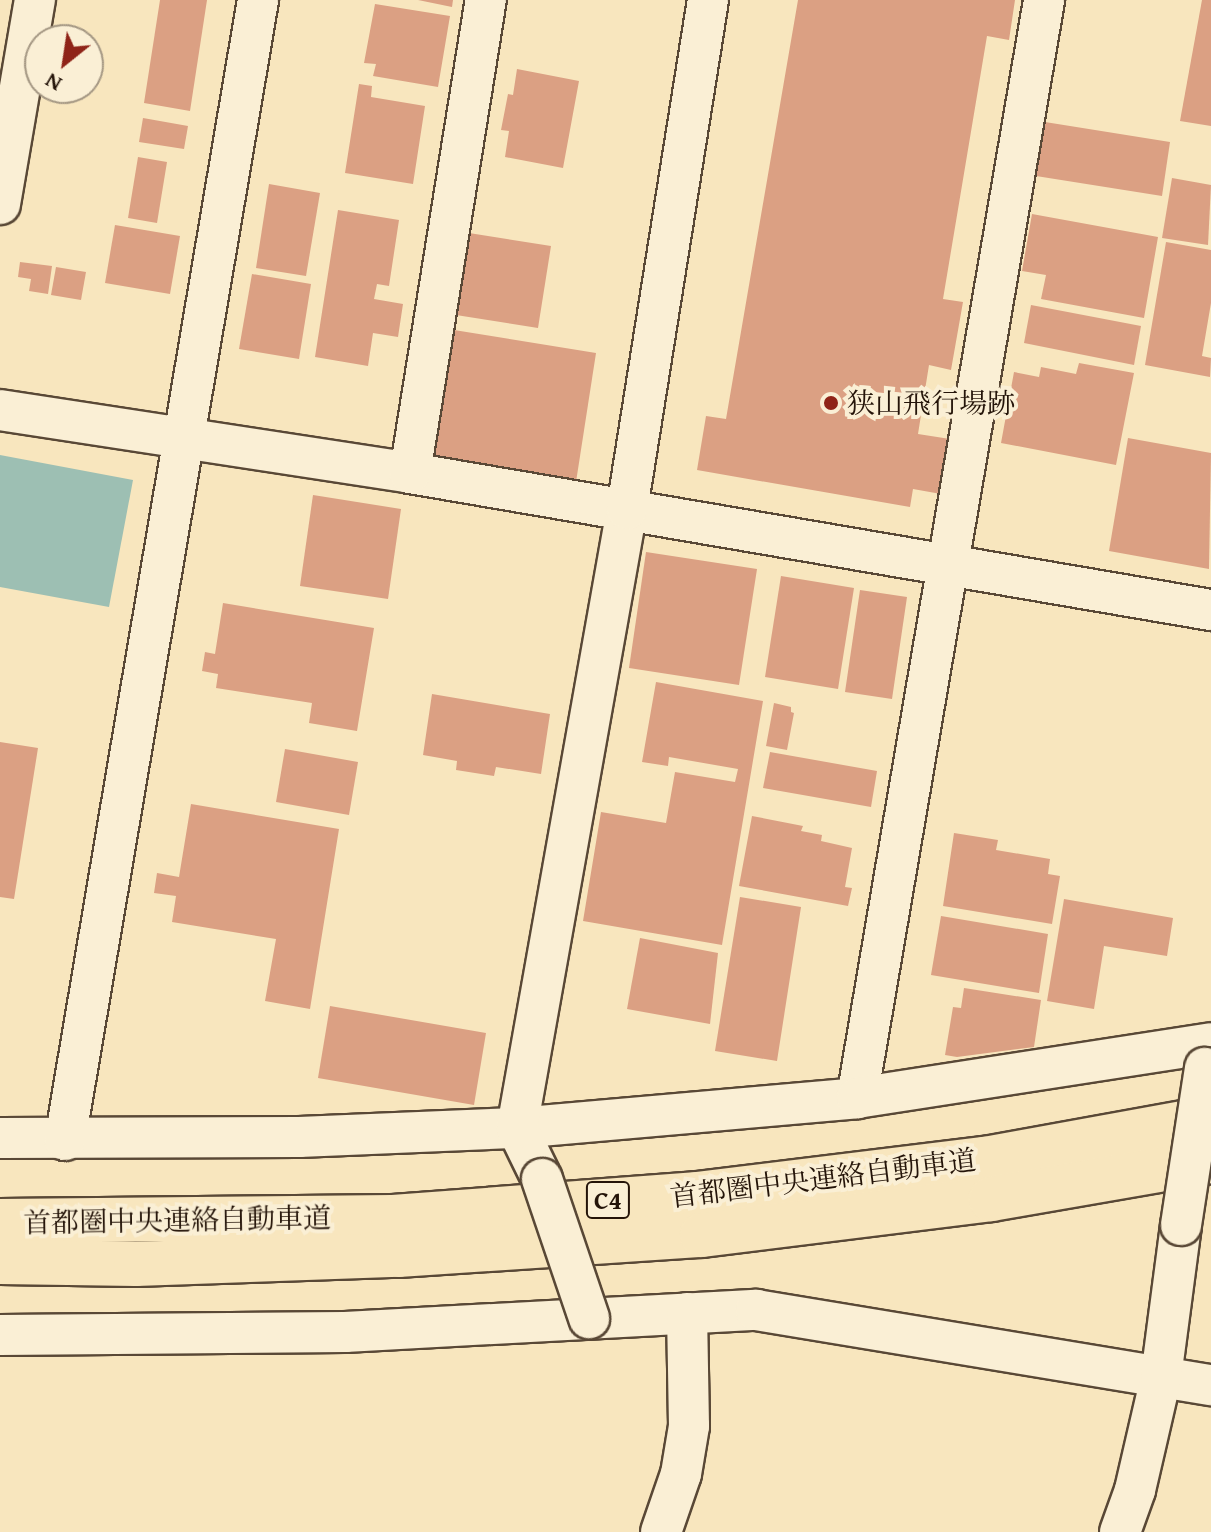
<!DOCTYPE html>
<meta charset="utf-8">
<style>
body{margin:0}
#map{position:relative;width:1211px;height:1532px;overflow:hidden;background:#f8e6be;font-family:"Gentium Book Plus","Noto Serif JP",serif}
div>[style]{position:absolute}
.water>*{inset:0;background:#9dbfb3}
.building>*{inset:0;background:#dba083}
.roads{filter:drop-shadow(2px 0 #594836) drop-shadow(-2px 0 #594836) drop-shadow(0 2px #594836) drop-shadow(0 -2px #594836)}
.minor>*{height:40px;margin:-20px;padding:0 20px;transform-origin:20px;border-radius:20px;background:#faefd5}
.highway>*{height:44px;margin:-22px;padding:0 22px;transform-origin:22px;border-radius:22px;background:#f8e6be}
.bridges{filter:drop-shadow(2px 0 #594836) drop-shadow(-2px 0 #594836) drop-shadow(0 2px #594836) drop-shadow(0 -2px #594836)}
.minor-bridge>*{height:40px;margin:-20px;padding:0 20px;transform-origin:20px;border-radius:20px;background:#faefd5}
.dots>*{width:22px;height:22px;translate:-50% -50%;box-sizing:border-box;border:4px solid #faefd5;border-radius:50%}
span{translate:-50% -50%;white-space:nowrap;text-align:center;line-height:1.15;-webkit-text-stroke:8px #faefd5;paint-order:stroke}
.shield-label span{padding:2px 6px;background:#faefd5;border:2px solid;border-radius:6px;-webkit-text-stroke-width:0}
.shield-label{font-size:26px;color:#241409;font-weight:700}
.poi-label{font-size:28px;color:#241409}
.left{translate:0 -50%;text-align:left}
.street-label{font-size:28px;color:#241409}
.north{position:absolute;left:24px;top:24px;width:80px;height:80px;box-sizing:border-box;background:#faefd5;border:2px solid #a49783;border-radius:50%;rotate:210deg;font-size:22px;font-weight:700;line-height:32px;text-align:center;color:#241409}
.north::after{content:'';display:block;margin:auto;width:28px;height:36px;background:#8f2418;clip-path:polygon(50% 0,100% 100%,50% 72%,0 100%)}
</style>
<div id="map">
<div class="water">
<i style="clip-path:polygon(0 455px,133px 480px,109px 607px,0 587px)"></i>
</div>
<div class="building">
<i style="clip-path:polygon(160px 0,207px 0,190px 111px,144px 103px)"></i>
<i style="clip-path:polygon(418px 0,453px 0,452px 7px)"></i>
<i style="clip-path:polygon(798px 0,1015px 0,1009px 40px,987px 36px,943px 299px,963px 302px,951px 370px,929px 365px,918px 434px,950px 439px,941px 494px,913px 489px,910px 507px,697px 470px,706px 416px,726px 419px)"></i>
<i style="clip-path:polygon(1202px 0,1211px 0,1211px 126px,1180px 121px)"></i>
<i style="clip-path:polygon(375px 4px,450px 16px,438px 87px,373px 76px,376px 64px,364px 63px)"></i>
<i style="clip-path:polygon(517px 69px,579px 81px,563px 168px,505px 157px,509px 131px,501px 130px,508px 94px,513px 95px)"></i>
<i style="clip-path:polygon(359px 84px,372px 86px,371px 97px,425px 106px,413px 184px,345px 173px)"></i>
<i style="clip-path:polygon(143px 118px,188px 126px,184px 149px,139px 142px)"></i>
<i style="clip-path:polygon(1045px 122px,1170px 142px,1162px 196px,1036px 176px)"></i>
<i style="clip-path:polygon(138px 157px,167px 162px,157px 223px,128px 218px)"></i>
<i style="clip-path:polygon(1172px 178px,1211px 185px,1208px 245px,1162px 238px)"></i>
<i style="clip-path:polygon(269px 184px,320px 193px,306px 276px,256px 268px)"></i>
<i style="clip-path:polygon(338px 210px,399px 220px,389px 286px,377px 284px,374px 299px,403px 304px,398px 337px,373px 333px,368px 366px,315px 357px)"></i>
<i style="clip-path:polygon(1032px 214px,1158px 237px,1144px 318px,1041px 299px,1046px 275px,1022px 271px)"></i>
<i style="clip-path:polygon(115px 225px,180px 236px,170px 294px,105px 283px)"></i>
<i style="clip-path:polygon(469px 233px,551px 246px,538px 328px,456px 315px)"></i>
<i style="clip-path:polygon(1166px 242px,1211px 250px,1211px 303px,1202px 356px,1211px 358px,1210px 377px,1145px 365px)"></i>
<i style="clip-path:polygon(20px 262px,52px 266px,48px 294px,29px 291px,31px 279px,18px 277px)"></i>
<i style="clip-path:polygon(56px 267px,86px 272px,81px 300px,51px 295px)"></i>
<i style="clip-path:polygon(252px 274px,311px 284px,299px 359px,239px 349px)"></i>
<i style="clip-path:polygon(1031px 305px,1141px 326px,1134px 365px,1024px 343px)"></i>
<i style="clip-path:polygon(454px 330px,596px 353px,576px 482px,434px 459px)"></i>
<i style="clip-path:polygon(1079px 363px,1134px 373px,1116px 465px,1001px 443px,1014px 372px,1039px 377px,1041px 367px,1076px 374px)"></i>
<i style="clip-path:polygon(1128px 438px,1211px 453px,1209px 569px,1109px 551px)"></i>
<i style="clip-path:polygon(313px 495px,401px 509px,388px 599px,300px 586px)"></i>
<i style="clip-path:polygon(646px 552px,757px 569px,739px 685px,629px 668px)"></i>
<i style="clip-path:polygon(781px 576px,854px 588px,838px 689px,765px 677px)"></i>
<i style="clip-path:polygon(860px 590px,907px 597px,892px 699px,845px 692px)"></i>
<i style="clip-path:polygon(223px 603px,374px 628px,357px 731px,309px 723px,312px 703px,216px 688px,218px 674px,202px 671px,205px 652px,215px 654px)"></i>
<i style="clip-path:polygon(656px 682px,763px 701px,722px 945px,583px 921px,601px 812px,666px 823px,675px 772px,735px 782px,738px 769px,669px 757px,668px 766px,642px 762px)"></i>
<i style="clip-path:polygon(432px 694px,550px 714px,541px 774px,496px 767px,494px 776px,456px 770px,457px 761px,423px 755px)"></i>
<i style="clip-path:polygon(774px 703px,791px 707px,791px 712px,794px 713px,787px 750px,766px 746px)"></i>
<i style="clip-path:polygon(0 742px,38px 748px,14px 899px,0 897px)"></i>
<i style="clip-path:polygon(285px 749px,358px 762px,349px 815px,276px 802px)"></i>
<i style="clip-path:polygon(770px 752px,877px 771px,871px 807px,763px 788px)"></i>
<i style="clip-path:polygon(191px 804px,339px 829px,310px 1009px,265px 1001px,276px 939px,172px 922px,176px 896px,154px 893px,157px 873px,179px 877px)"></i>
<i style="clip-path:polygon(752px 816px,803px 826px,801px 831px,822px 835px,821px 841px,852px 848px,845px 887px,852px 888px,848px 906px,739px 886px)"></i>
<i style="clip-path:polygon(954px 833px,998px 840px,996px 850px,1050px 859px,1048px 874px,1060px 876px,1052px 924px,943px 906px)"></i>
<i style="clip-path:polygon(740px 897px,801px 907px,777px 1061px,715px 1051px)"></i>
<i style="clip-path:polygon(1064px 899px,1173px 918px,1167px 956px,1104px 946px,1094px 1009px,1047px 1001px)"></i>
<i style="clip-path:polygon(941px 916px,1048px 934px,1039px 993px,931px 975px)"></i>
<i style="clip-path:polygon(640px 938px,718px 953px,710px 1024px,627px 1009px)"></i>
<i style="clip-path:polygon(964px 988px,1041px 1000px,1034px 1047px,957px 1057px,945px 1055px,953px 1007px,961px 1008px)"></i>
<i style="clip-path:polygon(330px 1006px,486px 1033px,474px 1105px,318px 1078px)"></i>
</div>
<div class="roads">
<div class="minor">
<i style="left:0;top:204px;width:207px;rotate:-80.3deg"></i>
<i style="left:0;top:410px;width:415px;rotate:8.7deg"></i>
<i style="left:410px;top:473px;width:813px;rotate:9.71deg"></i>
<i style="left:410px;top:473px;width:479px;rotate:-80.9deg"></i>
<i style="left:857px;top:1098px;width:1114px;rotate:-80.33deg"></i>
<i style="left:0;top:1138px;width:299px;rotate:-0.2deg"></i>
<i style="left:299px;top:1137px;width:218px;rotate:-2.4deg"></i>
<i style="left:517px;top:1128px;width:341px;rotate:-5deg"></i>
<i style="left:857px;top:1098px;width:358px;rotate:-8.8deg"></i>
<i style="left:65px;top:1140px;width:1156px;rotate:-80.39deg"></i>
<i style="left:542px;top:1179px;width:57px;rotate:-116.1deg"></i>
<i style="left:517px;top:1128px;width:629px;rotate:-79.92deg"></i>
<i style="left:627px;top:509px;width:515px;rotate:-80.96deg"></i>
<i style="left:0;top:1335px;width:345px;rotate:-0.5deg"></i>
<i style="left:345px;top:1332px;width:412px;rotate:-3.1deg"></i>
<i style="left:756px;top:1310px;width:461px;rotate:9.4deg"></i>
<i style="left:661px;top:1532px;width:61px;rotate:-71deg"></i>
<i style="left:681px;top:1474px;width:49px;rotate:-80.5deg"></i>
<i style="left:689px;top:1426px;width:113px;rotate:-91deg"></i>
<i style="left:1120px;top:1532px;width:45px;rotate:-70.3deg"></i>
<i style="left:1135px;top:1490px;width:116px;rotate:-77deg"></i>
<i style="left:1161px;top:1377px;width:153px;rotate:-82.5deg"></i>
</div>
<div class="highway">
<i style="left:0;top:1221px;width:393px;rotate:-0.6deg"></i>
<i style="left:393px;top:1217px;width:306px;rotate:-4.3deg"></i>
<i style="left:698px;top:1194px;width:289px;rotate:-7deg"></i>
<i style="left:985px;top:1159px;width:230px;rotate:-10.3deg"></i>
<i style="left:0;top:1262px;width:136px;rotate:0.8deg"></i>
<i style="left:136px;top:1264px;width:262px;rotate:-2deg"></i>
<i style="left:398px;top:1255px;width:305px;rotate:-3.8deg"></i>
<i style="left:702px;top:1235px;width:291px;rotate:-7.1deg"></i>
<i style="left:991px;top:1199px;width:223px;rotate:-9.8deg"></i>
</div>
</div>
<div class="bridges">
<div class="minor-bridge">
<i style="left:542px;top:1179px;width:147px;rotate:71.3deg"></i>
<i style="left:1181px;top:1225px;width:159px;rotate:-81.3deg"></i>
</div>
</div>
<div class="dots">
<i style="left:831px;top:403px;background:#8f2418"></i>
</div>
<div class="shield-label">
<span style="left:608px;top:1200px">C4</span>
</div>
<div class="poi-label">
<span class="left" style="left:847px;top:403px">狭山飛行場跡</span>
</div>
<div class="street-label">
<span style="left:823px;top:1178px;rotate:-7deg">首都圏中央連絡自動車道</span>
<span style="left:177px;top:1220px;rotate:-1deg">首都圏中央連絡自動車道</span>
</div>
<div class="north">N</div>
</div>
